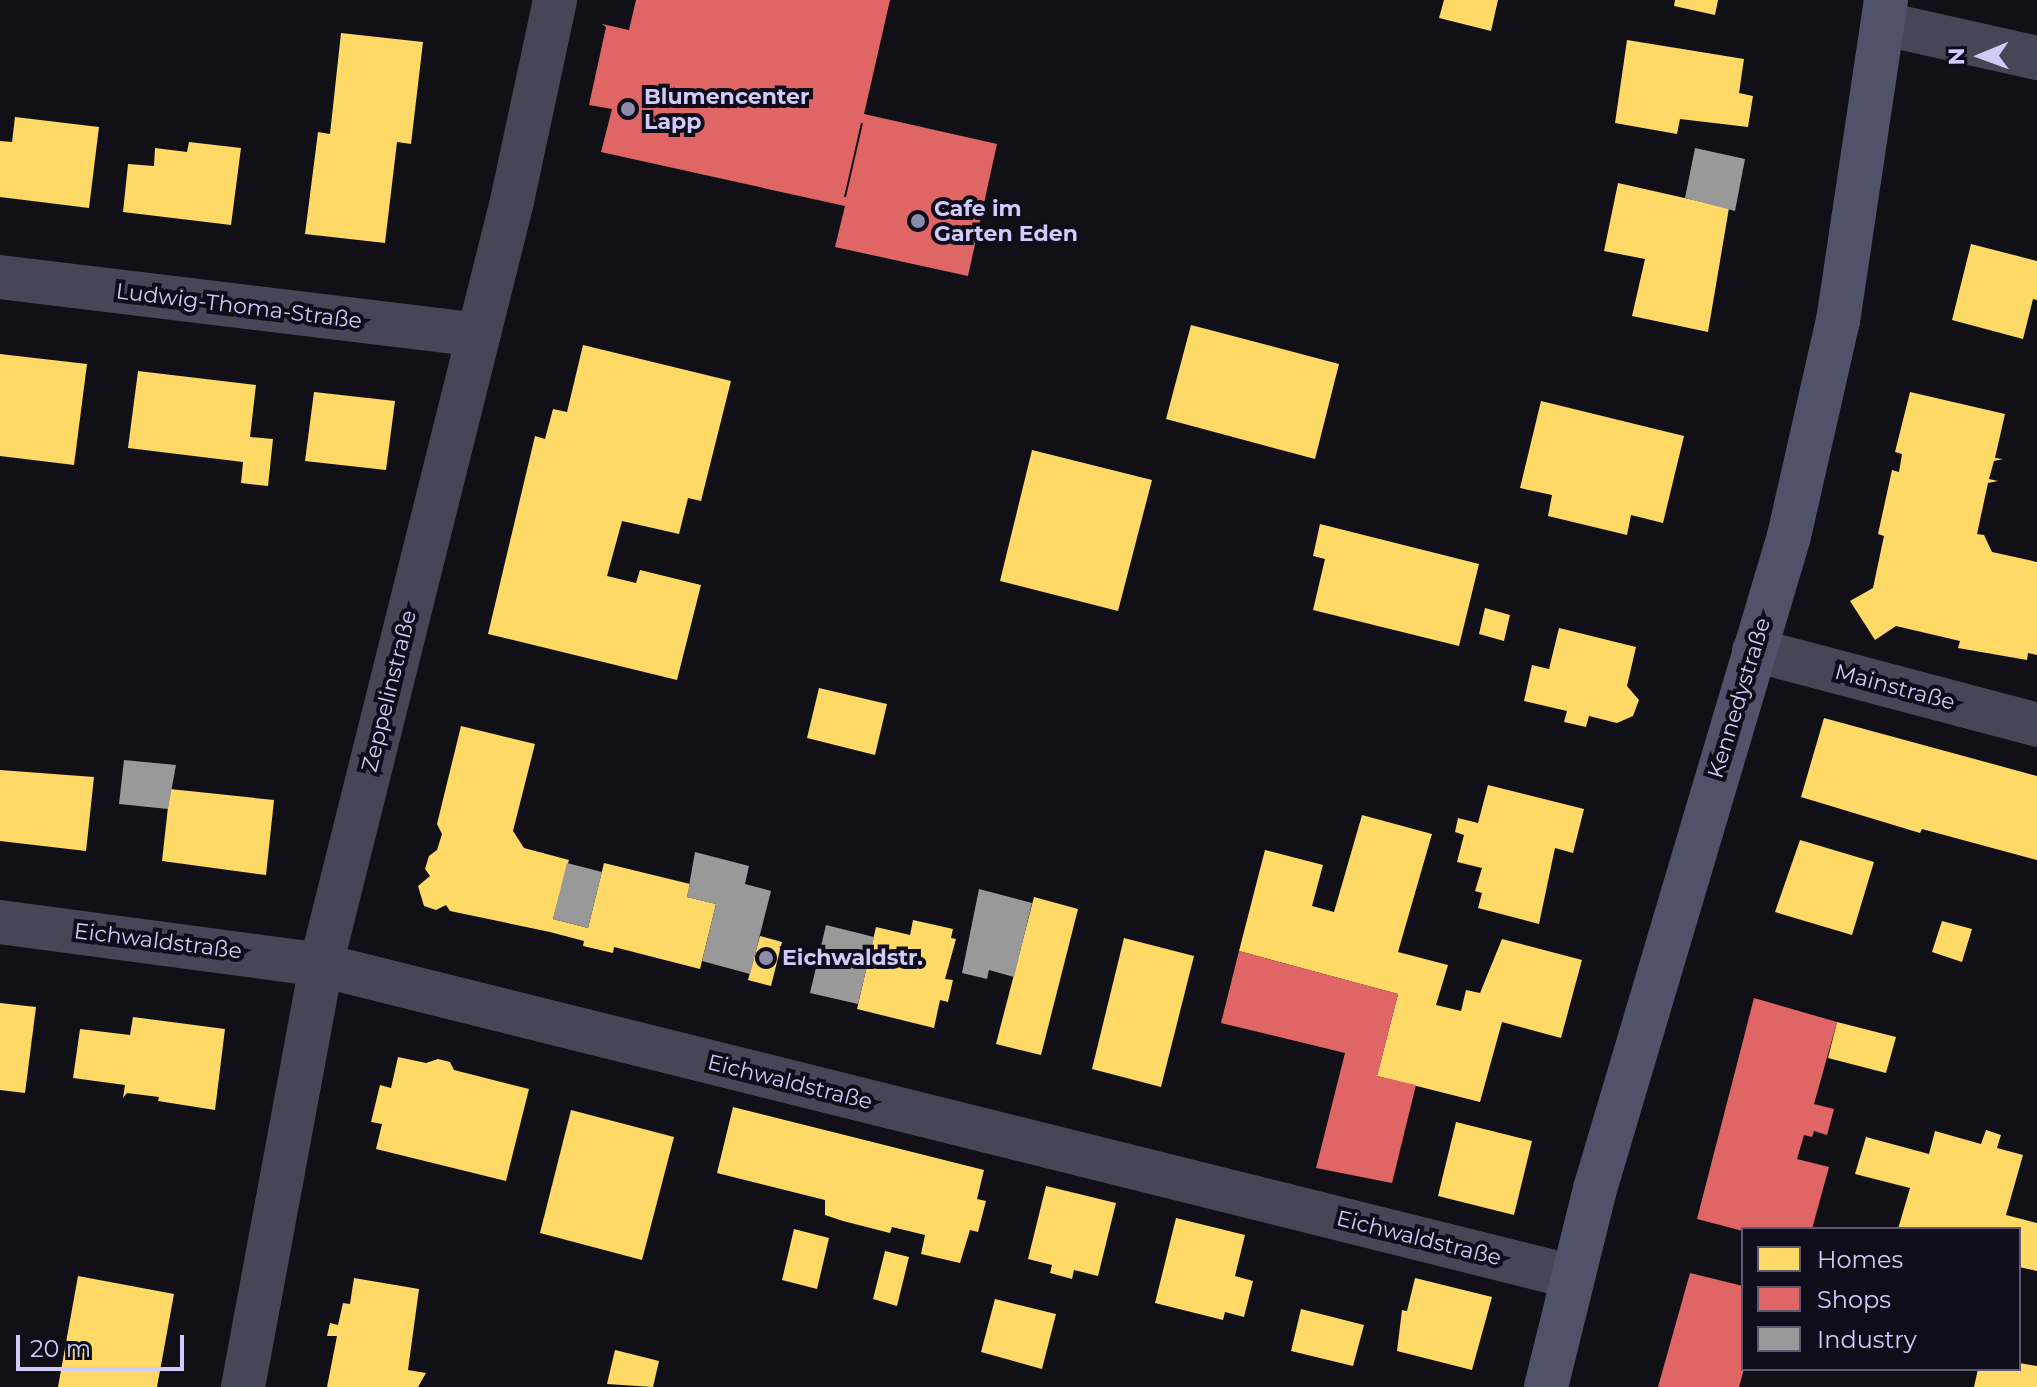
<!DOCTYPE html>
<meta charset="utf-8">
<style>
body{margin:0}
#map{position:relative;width:2037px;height:1387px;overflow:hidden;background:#111017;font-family:Montserrat,sans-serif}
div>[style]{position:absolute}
.homes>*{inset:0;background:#ffd966}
.shops>*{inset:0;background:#e06666}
.industry>*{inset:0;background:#999}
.minor>*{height:44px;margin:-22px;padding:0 22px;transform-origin:22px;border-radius:22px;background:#464657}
.secondary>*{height:44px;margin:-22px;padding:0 22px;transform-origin:22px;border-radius:22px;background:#52516a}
.dots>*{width:22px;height:22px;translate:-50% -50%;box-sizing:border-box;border:4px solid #0f0d1a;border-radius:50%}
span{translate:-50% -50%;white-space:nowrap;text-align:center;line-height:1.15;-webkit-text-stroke:8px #0f0d1a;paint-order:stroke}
.poi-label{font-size:22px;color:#d1cbfa;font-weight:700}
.left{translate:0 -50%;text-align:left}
.street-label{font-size:22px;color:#d1cbfa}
.legend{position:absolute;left:1741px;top:1227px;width:280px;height:144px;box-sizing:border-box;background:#0f0d1a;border:2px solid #5d5974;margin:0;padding:10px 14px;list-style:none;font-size:24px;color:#d1cbfa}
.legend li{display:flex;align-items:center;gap:16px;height:40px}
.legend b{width:40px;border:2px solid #5d5974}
.north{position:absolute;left:1941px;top:16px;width:80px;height:80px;-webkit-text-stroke:6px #0f0d1a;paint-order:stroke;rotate:269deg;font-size:22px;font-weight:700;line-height:32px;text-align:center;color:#d1cbfa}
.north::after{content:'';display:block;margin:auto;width:28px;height:36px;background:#d1cbfa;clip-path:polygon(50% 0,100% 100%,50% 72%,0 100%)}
.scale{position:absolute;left:16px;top:1335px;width:168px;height:36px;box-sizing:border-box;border:4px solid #d1cbfa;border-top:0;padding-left:10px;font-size:24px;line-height:28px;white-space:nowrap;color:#d1cbfa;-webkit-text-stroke:6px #0f0d1a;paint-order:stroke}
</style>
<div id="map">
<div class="homes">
<i style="clip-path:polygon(1444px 0,1498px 0,1491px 31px,1439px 18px)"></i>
<i style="clip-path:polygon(1675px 0,1718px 0,1715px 15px,1674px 6px)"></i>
<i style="clip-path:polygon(341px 33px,423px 42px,411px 144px,397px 142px,385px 243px,305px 234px,318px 132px,330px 134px)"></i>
<i style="clip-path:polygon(1627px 40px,1744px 59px,1739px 93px,1753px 96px,1748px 127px,1680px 119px,1677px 134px,1615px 123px)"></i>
<i style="clip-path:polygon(15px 117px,99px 127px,89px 208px,0 197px,0 141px,12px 142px)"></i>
<i style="clip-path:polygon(189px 142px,241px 148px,231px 225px,123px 212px,128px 164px,154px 166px,155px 148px,187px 152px)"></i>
<i style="clip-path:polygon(1618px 183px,1729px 208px,1708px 332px,1632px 316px,1645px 259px,1604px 251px)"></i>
<i style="clip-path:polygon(1971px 244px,2037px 261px,2037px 300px,2033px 299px,2023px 339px,1952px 320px)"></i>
<i style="clip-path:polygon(1191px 325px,1339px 364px,1315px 459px,1166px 419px)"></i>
<i style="clip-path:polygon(583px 345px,731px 381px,701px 501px,688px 498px,679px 534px,622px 521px,607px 576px,636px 583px,640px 570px,701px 585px,677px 680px,488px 634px,535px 436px,545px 439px,553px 409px,567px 412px)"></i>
<i style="clip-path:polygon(0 354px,87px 364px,74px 465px,0 456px)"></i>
<i style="clip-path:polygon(138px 371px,256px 385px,250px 437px,273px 439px,268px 486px,241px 483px,243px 462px,128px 448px)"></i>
<i style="clip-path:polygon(314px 392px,395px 401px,386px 470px,305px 461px)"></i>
<i style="clip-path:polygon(1910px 392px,2005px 414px,1995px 458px,2003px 459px,1994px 461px,1989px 479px,1998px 481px,1988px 483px,1977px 534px,1984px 535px,1992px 552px,2037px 562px,2037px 655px,2028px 653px,2027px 660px,1958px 648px,1960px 641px,1896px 626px,1875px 640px,1850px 601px,1873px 588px,1884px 536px,1878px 534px,1892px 470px,1899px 472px,1902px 454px,1895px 452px)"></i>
<i style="clip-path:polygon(1541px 401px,1684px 436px,1663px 523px,1631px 515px,1627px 535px,1548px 516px,1552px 495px,1520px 488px)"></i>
<i style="clip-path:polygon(1032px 450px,1152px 480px,1118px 611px,1000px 581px)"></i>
<i style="clip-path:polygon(1320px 524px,1479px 564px,1459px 646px,1313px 610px,1325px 559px,1313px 556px)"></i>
<i style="clip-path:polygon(1485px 608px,1510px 615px,1504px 641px,1479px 634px)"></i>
<i style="clip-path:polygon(1559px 628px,1636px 647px,1627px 686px,1639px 700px,1633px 716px,1617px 723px,1589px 716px,1586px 727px,1564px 722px,1567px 711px,1524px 701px,1532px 665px,1549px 669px)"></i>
<i style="clip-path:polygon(819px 688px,887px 704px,875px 755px,807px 738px)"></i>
<i style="clip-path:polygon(1824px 718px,2037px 776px,2037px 860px,1922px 829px,1920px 833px,1801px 797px)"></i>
<i style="clip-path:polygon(461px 726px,535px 744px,513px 831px,524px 848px,569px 860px,553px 919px,588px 928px,604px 863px,690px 884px,687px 897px,716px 904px,700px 969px,614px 947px,613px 953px,583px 946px,584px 941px,550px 932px,450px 911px,446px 905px,436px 910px,424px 906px,418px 886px,430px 876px,425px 869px,429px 856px,437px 850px,442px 834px,437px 824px)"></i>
<i style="clip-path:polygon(0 770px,94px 777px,86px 851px,0 841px)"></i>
<i style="clip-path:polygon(1488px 785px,1584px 809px,1573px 853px,1555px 848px,1539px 924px,1478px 908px,1482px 893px,1475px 891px,1482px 868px,1457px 862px,1464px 835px,1455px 832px,1458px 818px,1478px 823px)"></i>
<i style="clip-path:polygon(170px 789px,274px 800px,266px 875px,162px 861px)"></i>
<i style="clip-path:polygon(1362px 815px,1432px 834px,1398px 952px,1448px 965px,1436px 1005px,1461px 1011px,1466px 990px,1480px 993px,1502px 939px,1582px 960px,1561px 1038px,1502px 1022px,1480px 1102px,1377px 1076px,1398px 994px,1239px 951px,1265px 850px,1323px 865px,1312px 906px,1334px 912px)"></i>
<i style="clip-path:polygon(1800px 840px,1874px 862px,1852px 935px,1775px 912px)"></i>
<i style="clip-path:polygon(1034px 897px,1078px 909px,1041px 1055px,996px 1044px)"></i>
<i style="clip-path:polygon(913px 920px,953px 929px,951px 938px,956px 939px,945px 979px,953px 980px,948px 1002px,940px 1000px,934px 1028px,857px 1009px,876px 927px,910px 935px)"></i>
<i style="clip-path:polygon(1942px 921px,1972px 929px,1962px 962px,1932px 952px)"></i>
<i style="clip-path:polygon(760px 936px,782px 942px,771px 986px,748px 980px)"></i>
<i style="clip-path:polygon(1124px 938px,1194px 956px,1161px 1087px,1092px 1069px)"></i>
<i style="clip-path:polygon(0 1003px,36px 1007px,25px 1093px,0 1090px)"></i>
<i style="clip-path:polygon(133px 1017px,225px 1029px,215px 1110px,158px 1101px,159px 1097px,127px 1093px,123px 1098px,125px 1085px,73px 1078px,80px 1029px,130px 1035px)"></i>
<i style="clip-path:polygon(1837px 1022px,1896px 1037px,1886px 1073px,1828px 1058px)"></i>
<i style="clip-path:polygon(398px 1057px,426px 1063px,438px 1059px,450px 1062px,454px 1070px,529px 1089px,506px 1181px,376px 1149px,382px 1124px,371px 1122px,380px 1085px,391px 1088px)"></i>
<i style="clip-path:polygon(733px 1107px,984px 1170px,977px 1199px,986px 1201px,978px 1232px,970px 1230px,960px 1263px,921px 1254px,925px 1235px,892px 1227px,890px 1233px,843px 1221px,825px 1215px,825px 1200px,717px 1173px)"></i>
<i style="clip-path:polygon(571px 1110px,674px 1137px,642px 1260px,540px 1233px)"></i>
<i style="clip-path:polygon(1456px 1122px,1532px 1141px,1514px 1215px,1438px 1196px)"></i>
<i style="clip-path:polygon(1986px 1130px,2001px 1135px,1997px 1148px,2023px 1155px,2006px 1215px,2037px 1223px,2037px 1271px,2019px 1267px,2019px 1229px,1898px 1229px,1910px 1188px,1855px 1174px,1866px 1137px,1929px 1154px,1935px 1131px,1981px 1144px)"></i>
<i style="clip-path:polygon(1046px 1186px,1116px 1203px,1098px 1276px,1074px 1270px,1072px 1279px,1050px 1273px,1052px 1265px,1028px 1259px)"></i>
<i style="clip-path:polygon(1176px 1218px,1245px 1235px,1235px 1276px,1253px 1281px,1244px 1317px,1225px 1312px,1223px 1320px,1155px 1303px)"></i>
<i style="clip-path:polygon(794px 1229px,829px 1238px,817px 1289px,782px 1280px)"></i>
<i style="clip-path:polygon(885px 1251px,909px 1257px,897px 1306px,873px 1299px)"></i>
<i style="clip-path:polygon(78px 1276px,174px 1294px,157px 1387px,58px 1387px)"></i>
<i style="clip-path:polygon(354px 1278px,419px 1289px,408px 1370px,426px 1373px,418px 1387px,327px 1387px,337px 1336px,327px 1336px,330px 1323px,338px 1325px,343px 1303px,350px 1304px)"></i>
<i style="clip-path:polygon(1415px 1278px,1492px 1297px,1472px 1370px,1397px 1351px,1402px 1310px,1407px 1311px)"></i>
<i style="clip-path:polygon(995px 1299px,1056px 1314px,1042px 1369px,981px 1352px)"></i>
<i style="clip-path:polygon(1301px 1309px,1364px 1325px,1353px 1366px,1291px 1351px)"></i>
<i style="clip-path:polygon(615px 1350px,659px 1361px,653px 1387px,607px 1384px)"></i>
<i style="clip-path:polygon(2019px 1363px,2037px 1366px,2037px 1387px,1974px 1387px,1978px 1369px,2019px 1369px)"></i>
</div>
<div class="shops">
<i style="clip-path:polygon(evenodd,636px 0,890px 0,864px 114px,997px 144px,968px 276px,835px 247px,845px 206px,601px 152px,612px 109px,589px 105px,606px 27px,602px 24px,629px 30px,636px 0,861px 123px,863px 123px,846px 197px,844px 197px,861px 123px)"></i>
<i style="clip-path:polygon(1239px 951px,1398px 994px,1377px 1076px,1416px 1085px,1392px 1183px,1316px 1168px,1345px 1053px,1221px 1023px)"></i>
<i style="clip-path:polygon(1754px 998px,1837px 1022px,1814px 1104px,1834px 1109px,1827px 1135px,1814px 1131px,1812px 1137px,1804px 1135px,1797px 1159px,1829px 1167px,1812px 1229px,1743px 1231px,1697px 1219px)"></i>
<i style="clip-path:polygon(1690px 1273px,1743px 1286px,1744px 1369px,1739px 1387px,1658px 1387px)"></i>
</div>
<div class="industry">
<i style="clip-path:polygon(1695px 148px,1745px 159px,1735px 211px,1685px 198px)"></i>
<i style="clip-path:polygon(124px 760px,176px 765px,168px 809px,119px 804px)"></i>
<i style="clip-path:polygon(695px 852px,749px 866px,745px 884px,771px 891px,750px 974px,702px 961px,716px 904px,687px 897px)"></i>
<i style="clip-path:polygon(567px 863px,602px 872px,588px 928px,553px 919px)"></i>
<i style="clip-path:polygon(979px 889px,1032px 903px,1014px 977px,989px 970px,987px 979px,962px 973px)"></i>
<i style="clip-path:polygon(826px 925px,874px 937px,858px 1004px,810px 993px)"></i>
</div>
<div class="minor">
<i style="left:1885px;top:24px;width:156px;rotate:12.6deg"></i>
<i style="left:0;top:277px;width:482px;rotate:6.9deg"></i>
<i style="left:1754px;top:650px;width:293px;rotate:14.8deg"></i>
<i style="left:0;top:922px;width:324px;rotate:7.6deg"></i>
<i style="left:321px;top:965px;width:1290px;rotate:13.99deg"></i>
<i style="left:243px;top:1387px;width:429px;rotate:-79.5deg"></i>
<i style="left:321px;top:965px;width:788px;rotate:-75.96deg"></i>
<i style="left:512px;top:201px;width:206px;rotate:-77.9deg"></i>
</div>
<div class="secondary">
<i style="left:1546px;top:1387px;width:204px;rotate:-76.1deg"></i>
<i style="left:1595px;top:1189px;width:681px;rotate:-73.45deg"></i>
<i style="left:1789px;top:536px;width:221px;rotate:-77.2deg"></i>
<i style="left:1838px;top:321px;width:325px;rotate:-81.5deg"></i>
</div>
<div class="dots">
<i style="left:628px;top:109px;background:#8e8aab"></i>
<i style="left:918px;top:221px;background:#8e8aab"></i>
<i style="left:766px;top:958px;background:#8e8aab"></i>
</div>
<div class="poi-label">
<span class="left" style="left:644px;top:109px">Blumencenter<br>Lapp</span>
<span class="left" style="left:934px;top:221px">Cafe im<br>Garten Eden</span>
<span class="left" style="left:782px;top:958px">Eichwaldstr.</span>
</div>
<div class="street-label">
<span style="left:239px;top:306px;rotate:7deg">Ludwig-Thoma-Straße</span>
<span style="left:1895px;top:687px;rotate:15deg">Mainstraße</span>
<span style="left:389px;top:691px;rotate:-76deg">Zeppelinstraße</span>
<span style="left:1739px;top:698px;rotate:-73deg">Kennedystraße</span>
<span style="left:158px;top:941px;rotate:7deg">Eichwaldstraße</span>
<span style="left:790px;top:1082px;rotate:14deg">Eichwaldstraße</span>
<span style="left:1419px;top:1238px;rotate:14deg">Eichwaldstraße</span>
</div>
<ul class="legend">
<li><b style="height:22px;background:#ffd966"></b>Homes</li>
<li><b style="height:22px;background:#e06666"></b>Shops</li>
<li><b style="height:22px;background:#999"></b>Industry</li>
</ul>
<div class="north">N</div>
<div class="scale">20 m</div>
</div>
